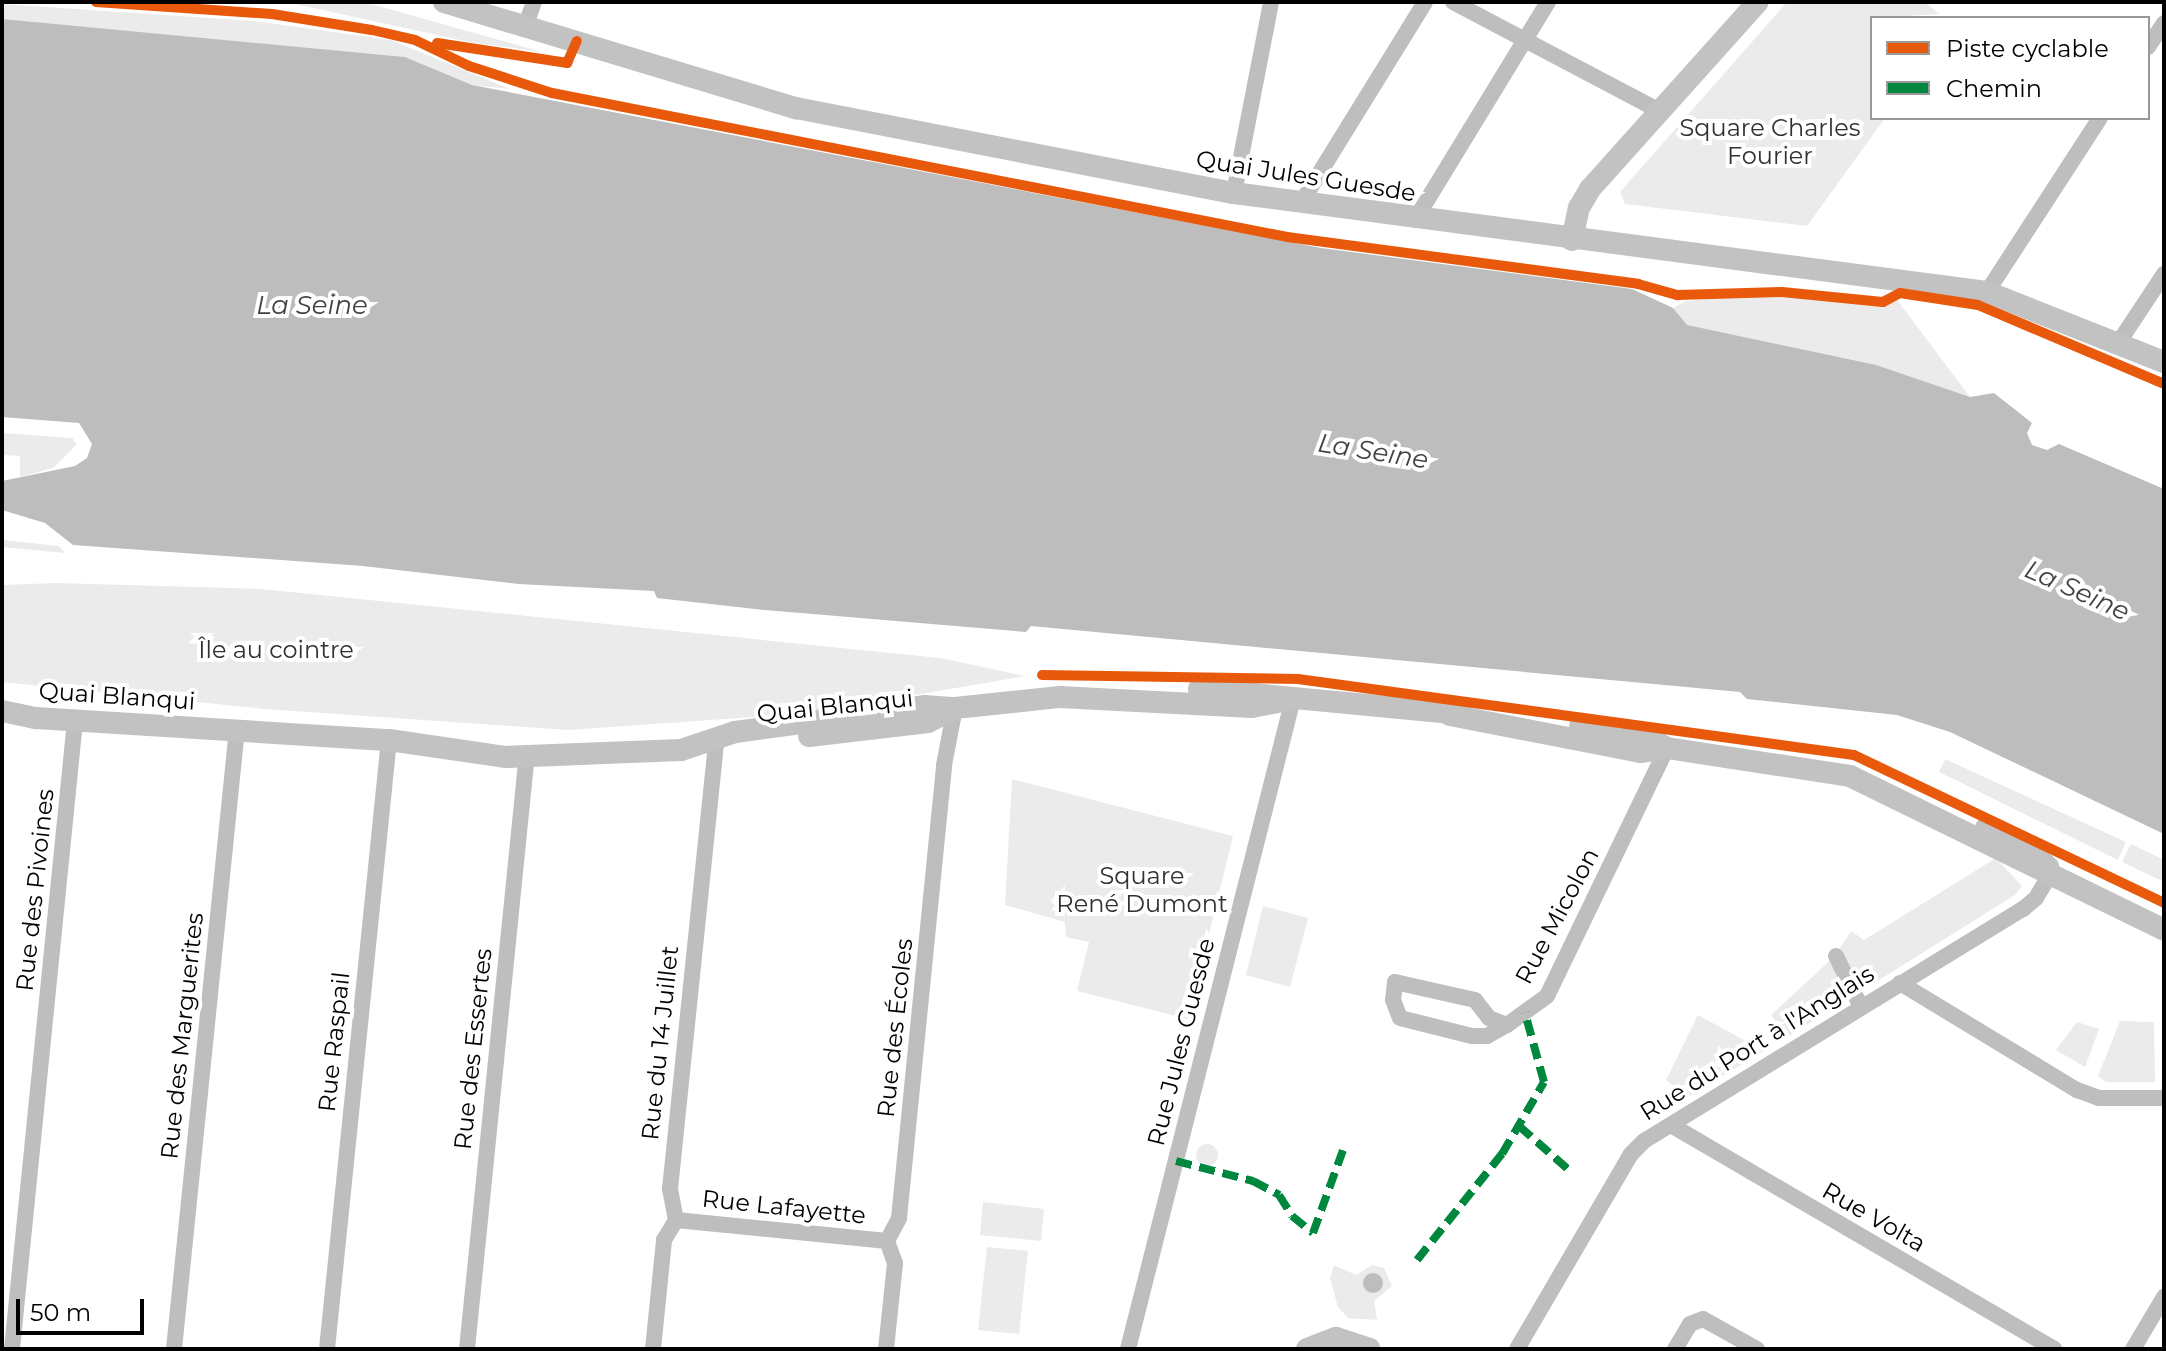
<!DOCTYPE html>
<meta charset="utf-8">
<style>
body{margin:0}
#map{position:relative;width:2166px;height:1351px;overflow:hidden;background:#fff;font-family:Montserrat,sans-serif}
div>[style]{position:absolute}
.green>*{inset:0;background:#ebebeb}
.round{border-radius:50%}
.water>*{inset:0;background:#bdbdbd}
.street>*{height:16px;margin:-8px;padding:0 8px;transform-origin:8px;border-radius:8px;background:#bebebe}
.secondary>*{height:22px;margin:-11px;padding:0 11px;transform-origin:11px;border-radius:11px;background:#c2c2c2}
.quiet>*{height:8px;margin-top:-4px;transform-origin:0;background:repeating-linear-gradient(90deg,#00873e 0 16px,transparent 0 24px)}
.cycleway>*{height:10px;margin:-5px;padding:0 5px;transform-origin:5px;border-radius:5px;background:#e8590c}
span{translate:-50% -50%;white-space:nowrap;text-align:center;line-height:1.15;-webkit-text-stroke:8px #fff;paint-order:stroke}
.park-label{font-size:24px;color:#313131}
.street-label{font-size:24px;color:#000}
.water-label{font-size:26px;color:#424242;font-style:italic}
.frame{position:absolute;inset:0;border:4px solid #000;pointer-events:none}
.legend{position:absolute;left:1870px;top:16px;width:280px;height:104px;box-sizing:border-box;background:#fff;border:2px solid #999;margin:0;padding:10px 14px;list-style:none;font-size:24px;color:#000}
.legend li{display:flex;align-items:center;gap:16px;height:40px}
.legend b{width:40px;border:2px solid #999}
.scale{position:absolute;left:16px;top:1299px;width:128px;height:36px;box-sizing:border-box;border:4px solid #000;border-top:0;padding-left:10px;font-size:24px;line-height:28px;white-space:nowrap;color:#000;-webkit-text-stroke:6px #fff;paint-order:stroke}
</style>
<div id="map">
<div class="green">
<i style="clip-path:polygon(286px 2px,364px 2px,542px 52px,469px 42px)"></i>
<i style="clip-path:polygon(1787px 2px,1925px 2px,1939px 14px,1872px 18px,1872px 118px,1885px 118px,1807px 226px,1625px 204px,1620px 192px)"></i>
<i style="clip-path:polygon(2px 4px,254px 21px,391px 40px,510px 89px,472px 85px,405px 57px,2px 20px)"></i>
<i style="clip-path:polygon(1782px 292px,1883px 302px,1894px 296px,1970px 397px,1686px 325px,1673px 308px,1686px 301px)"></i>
<i style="clip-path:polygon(2px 433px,72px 438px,77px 444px,53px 468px,20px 477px,20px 456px,2px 455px)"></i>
<i style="clip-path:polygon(2px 540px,59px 546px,65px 553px,2px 547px)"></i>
<i style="clip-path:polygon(56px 583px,261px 589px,940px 658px,1025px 676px,811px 713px,568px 730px,265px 709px,2px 682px,2px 585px)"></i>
<i style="clip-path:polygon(1945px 759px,2126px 842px,2118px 860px,1939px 772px)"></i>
<i style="clip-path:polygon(1012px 779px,1233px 836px,1188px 1019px,1077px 991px,1089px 942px,1066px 937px,1065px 922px,1005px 905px)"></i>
<i style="clip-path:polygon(2131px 844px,2164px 860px,2164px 882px,2122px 862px)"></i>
<i style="clip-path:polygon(1996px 858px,2022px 886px,2015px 895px,1788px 1037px,1771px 1015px,1835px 956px,1851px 931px,1864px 940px)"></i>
<i style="clip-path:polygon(1263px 906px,1308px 918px,1290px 987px,1246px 975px)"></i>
<i style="clip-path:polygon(1698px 1015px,1764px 1051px,1688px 1097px,1666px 1080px)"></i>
<i style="clip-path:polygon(2120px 1021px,2154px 1022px,2155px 1082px,2106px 1082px,2098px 1076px)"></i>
<i style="clip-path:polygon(2077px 1022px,2099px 1029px,2085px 1067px,2056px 1050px)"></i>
<i class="round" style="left:1196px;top:1144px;width:22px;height:22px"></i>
<i style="clip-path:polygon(983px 1202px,1044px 1209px,1041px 1241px,980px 1235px)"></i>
<i style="clip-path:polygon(987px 1247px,1028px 1251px,1019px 1334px,978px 1330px)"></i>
<i style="clip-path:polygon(1334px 1265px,1356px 1275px,1372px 1265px,1384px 1268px,1392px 1286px,1374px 1301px,1377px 1320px,1348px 1318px,1338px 1307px,1330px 1278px)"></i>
</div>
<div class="water">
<i style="clip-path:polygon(2px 19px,405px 57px,472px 85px,1321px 248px,1632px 289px,1673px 308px,1687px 325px,1876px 365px,1970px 397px,1994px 393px,2032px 423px,2027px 433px,2032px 445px,2047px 450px,2059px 444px,2164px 489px,2164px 834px,1950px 732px,1897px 715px,1747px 699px,1740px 692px,1031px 626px,1026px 632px,765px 610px,657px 598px,654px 591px,519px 584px,363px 566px,73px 545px,45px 523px,2px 510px,2px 481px,75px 466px,87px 458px,92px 444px,79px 423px,2px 417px)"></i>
<i class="round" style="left:1363px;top:1273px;width:20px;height:20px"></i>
</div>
<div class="street">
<i style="left:1453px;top:2px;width:234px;rotate:27.8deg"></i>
<i style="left:526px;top:24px;width:23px;rotate:-70deg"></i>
<i style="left:2148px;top:47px;width:29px;rotate:-56deg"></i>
<i style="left:1234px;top:193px;width:195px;rotate:-79deg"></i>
<i style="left:1301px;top:203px;width:236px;rotate:-58.3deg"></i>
<i style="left:1415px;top:220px;width:255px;rotate:-58.6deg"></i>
<i style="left:1987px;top:292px;width:207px;rotate:-57deg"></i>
<i style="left:2119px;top:342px;width:82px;rotate:-56.5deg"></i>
<i style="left:1836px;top:956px;width:57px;rotate:63.9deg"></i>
<i style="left:1900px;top:983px;width:207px;rotate:31.2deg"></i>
<i style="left:2077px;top:1090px;width:23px;rotate:20deg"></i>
<i style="left:2099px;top:1098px;width:65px"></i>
<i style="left:1507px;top:1025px;width:19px;rotate:-159deg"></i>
<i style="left:1489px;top:1018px;width:23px;rotate:-128deg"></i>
<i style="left:1475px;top:1000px;width:82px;rotate:-167.3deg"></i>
<i style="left:1395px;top:982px;width:18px;rotate:96deg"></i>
<i style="left:1393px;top:1000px;width:19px;rotate:69deg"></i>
<i style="left:1400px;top:1018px;width:74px;rotate:14deg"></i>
<i style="left:1472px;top:1036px;width:15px"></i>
<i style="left:1487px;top:1036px;width:23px;rotate:-29deg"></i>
<i style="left:1507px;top:1025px;width:49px;rotate:-35.9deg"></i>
<i style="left:1547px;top:996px;width:276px;rotate:-64.2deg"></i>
<i style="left:1671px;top:1125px;width:444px;rotate:30.3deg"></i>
<i style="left:676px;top:1220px;width:32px;rotate:-101deg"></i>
<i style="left:670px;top:1189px;width:454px;rotate:-84.1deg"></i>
<i style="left:676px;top:1220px;width:212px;rotate:5.7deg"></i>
<i style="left:887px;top:1241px;width:26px;rotate:-62deg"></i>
<i style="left:899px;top:1218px;width:455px;rotate:-84.3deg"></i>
<i style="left:944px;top:765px;width:58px;rotate:-79.1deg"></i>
<i style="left:12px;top:1349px;width:631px;rotate:-84.27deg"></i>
<i style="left:174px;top:1349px;width:623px;rotate:-84.2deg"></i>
<i style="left:327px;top:1349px;width:612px;rotate:-84.19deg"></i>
<i style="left:467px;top:1349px;width:599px;rotate:-84.25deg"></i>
<i style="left:653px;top:1349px;width:110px;rotate:-84.2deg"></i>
<i style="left:664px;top:1240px;width:23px;rotate:-59deg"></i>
<i style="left:886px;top:1349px;width:86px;rotate:-84deg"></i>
<i style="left:895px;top:1263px;width:23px;rotate:-110deg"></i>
<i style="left:1128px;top:1349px;width:671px;rotate:-75.76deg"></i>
<i style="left:1517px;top:1349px;width:226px;rotate:-59.7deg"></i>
<i style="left:1631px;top:1154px;width:18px;rotate:-45deg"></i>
<i style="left:1644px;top:1141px;width:444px;rotate:-31.5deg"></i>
<i style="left:2023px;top:909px;width:17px;rotate:-40deg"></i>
<i style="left:2036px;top:898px;width:31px;rotate:-59deg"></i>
<i style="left:1675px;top:1349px;width:29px;rotate:-59deg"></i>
<i style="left:1690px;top:1324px;width:14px;rotate:-21deg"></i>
<i style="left:1703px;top:1319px;width:62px;rotate:29.1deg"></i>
<i style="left:2133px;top:1349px;width:61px;rotate:-59.2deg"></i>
</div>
<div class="secondary">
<i style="left:444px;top:2px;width:368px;rotate:16.8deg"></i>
<i style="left:796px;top:108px;width:446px;rotate:11deg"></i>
<i style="left:1234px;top:193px;width:759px;rotate:7.49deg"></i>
<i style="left:1987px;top:292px;width:190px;rotate:21.6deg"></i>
<i style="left:1572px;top:240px;width:33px;rotate:-78deg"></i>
<i style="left:1579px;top:208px;width:22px;rotate:-60deg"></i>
<i style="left:1590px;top:189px;width:251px;rotate:-48.1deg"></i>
<i style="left:1199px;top:689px;width:265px;rotate:5.4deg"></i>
<i style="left:2px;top:711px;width:35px;rotate:12deg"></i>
<i style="left:36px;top:718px;width:354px;rotate:3.6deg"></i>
<i style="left:389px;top:740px;width:117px;rotate:8.3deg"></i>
<i style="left:505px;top:757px;width:176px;rotate:-2.3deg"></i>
<i style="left:681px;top:750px;width:57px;rotate:-18.4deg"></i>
<i style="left:735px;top:732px;width:191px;rotate:-7.8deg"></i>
<i style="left:924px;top:706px;width:31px;rotate:4deg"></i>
<i style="left:955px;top:708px;width:106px;rotate:-6deg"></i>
<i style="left:1060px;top:697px;width:192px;rotate:3deg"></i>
<i style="left:1252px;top:707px;width:42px;rotate:-11deg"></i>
<i style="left:1450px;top:715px;width:194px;rotate:11deg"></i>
<i style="left:1640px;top:752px;width:27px;rotate:-8deg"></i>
<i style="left:1667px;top:748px;width:185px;rotate:8.7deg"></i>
<i style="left:1850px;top:776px;width:350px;rotate:26.1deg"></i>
<i style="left:1580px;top:726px;width:66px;rotate:7.9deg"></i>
<i style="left:1645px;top:735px;width:26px;rotate:31deg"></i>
<i style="left:809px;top:736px;width:120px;rotate:-6.7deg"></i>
<i style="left:928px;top:722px;width:30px;rotate:-27deg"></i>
<i style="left:1986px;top:828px;width:44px;rotate:25.4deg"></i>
<i style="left:2026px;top:847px;width:30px;rotate:42deg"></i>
<i style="left:1307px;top:1349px;width:31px;rotate:-21deg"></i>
<i style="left:1336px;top:1338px;width:35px;rotate:18deg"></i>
</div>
<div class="quiet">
<i style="left:1519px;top:1126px;width:68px;rotate:41.4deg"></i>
<i style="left:1176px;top:1161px;width:80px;rotate:14.6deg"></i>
<i style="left:1253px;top:1181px;width:30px;rotate:28deg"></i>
<i style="left:1279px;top:1195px;width:25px;rotate:58deg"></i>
<i style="left:1292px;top:1216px;width:27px;rotate:39deg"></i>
<i style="left:1313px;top:1233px;width:88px;rotate:-70.1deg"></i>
<i style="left:1417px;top:1260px;width:136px;rotate:-51.3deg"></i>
<i style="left:1502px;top:1154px;width:83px;rotate:-59.7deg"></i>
<i style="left:1544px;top:1082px;width:72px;rotate:-105.4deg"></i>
</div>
<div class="cycleway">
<i style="left:96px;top:2px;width:176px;rotate:3.9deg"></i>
<i style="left:272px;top:14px;width:101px;rotate:9.1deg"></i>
<i style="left:372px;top:30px;width:44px;rotate:13.1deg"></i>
<i style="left:415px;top:40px;width:60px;rotate:25.7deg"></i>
<i style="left:469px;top:66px;width:87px;rotate:18deg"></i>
<i style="left:552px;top:93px;width:749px;rotate:11.08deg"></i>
<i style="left:1287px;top:237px;width:354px;rotate:7.6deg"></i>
<i style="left:1638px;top:284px;width:41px;rotate:15.8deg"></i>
<i style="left:1677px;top:295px;width:105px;rotate:-1.6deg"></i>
<i style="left:1782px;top:292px;width:101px;rotate:5.7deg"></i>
<i style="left:1883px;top:302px;width:19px;rotate:-28deg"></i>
<i style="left:1900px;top:293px;width:79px;rotate:8.7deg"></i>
<i style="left:1978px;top:305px;width:202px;rotate:23deg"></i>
<i style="left:437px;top:43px;width:132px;rotate:8.7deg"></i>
<i style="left:567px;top:63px;width:24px;rotate:-66deg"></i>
<i style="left:1042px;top:675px;width:256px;rotate:0.9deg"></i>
<i style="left:1298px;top:679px;width:561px;rotate:7.78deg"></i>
<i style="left:1854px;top:755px;width:344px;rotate:25.5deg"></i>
</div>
<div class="park-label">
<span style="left:1770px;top:142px">Square Charles<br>Fourier</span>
<span style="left:276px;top:650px">Île au cointre</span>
<span style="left:1142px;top:890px">Square<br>René Dumont</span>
</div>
<div class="street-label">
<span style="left:1306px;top:176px;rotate:9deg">Quai Jules Guesde</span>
<span style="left:117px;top:696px;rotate:4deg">Quai Blanqui</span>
<span style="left:835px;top:706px;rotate:-6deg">Quai Blanqui</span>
<span style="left:35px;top:890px;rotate:-84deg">Rue des Pivoines</span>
<span style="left:1557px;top:916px;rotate:-62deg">Rue Micolon</span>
<span style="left:895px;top:1028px;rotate:-84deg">Rue des Écoles</span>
<span style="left:182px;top:1036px;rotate:-84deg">Rue des Marguerites</span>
<span style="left:334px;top:1042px;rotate:-84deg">Rue Raspail</span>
<span style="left:1181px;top:1042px;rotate:-76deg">Rue Jules Guesde</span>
<span style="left:660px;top:1043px;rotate:-84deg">Rue du 14 Juillet</span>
<span style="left:1757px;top:1043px;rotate:-32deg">Rue du Port à l'Anglais</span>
<span style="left:473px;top:1049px;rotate:-84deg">Rue des Essertes</span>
<span style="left:784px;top:1207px;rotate:6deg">Rue Lafayette</span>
<span style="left:1874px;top:1217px;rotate:30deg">Rue Volta</span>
</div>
<div class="water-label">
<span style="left:312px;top:306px">La Seine</span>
<span style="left:1373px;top:452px;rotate:9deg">La Seine</span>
<span style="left:2077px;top:591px;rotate:24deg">La Seine</span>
</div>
<div class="frame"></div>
<ul class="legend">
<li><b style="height:10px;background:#e8590c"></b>Piste cyclable</li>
<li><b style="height:10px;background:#00873e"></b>Chemin</li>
</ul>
<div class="scale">50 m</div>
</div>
